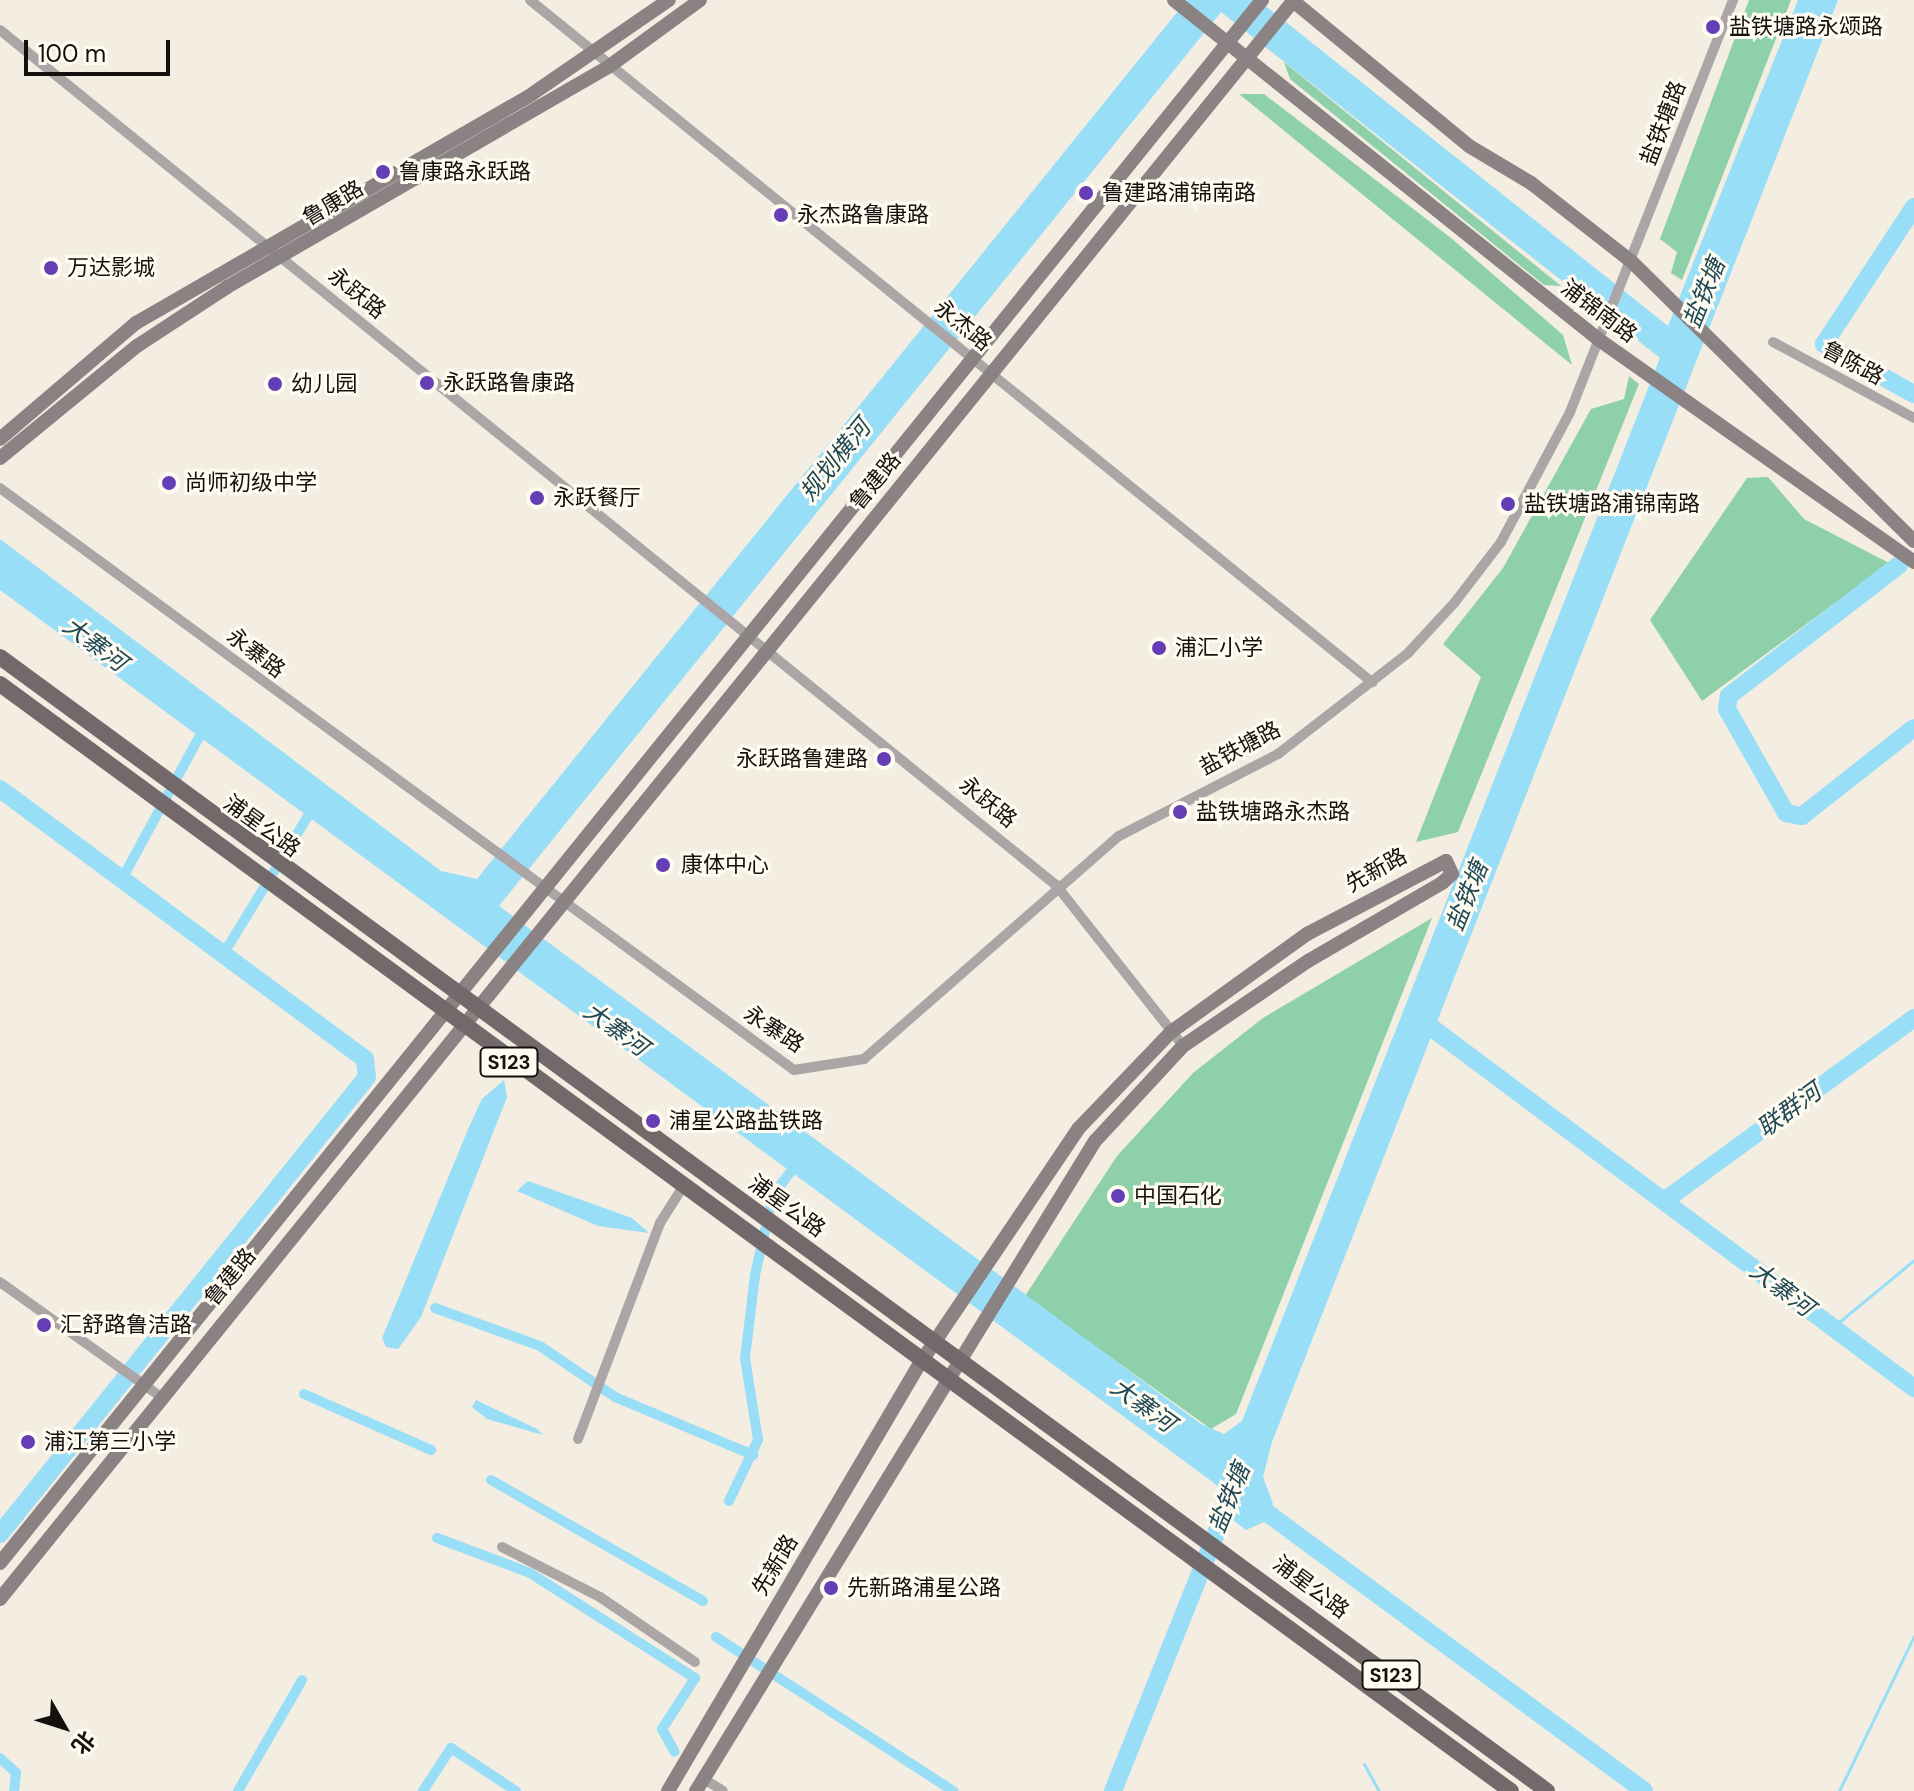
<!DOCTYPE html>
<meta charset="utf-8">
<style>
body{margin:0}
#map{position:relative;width:1914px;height:1791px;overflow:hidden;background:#f3ede2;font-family:"DM Sans","Noto Sans SC",sans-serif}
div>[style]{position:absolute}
.green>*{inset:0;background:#8dd0a9}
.water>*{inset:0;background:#98def7}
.stream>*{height:3px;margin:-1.5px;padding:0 1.5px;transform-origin:1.5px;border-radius:1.5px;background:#98def7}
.canal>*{height:10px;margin:-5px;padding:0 5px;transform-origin:5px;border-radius:5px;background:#98def7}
.river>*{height:18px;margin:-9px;padding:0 9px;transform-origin:9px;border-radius:9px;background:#98def7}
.street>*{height:10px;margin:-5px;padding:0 5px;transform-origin:5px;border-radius:5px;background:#aba5a6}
.secondary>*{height:14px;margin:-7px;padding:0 7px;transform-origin:7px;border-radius:7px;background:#8b8284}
.primary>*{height:16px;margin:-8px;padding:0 8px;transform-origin:8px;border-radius:8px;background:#73696b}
.dots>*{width:22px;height:22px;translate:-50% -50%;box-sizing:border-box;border:4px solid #fffbf1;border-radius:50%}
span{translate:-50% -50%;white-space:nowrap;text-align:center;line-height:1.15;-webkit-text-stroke:6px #fffbf1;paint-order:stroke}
.shield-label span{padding:2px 6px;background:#fffbf1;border:2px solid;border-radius:6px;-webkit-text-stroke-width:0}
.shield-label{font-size:20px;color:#13110e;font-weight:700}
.poi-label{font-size:22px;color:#13110e}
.left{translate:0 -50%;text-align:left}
.right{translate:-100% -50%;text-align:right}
.street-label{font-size:22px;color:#13110e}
.water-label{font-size:24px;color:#204956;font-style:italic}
.north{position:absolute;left:24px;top:1687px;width:80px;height:80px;-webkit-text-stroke:6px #fffbf1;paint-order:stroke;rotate:129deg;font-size:22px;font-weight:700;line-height:32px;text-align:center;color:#13110e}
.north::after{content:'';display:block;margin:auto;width:28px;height:36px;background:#13110e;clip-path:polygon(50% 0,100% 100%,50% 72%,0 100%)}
.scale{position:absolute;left:24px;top:40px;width:146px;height:36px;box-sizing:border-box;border:4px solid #13110e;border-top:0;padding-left:10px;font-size:24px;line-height:28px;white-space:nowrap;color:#13110e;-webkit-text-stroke:6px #fffbf1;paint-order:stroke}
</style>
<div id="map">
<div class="green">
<i style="clip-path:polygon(1749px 0,1791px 0,1682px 280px,1671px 273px,1677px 252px,1660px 239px)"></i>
<i style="clip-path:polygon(1284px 62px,1561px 286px,1544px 285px,1290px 79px)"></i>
<i style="clip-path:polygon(1239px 94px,1264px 94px,1451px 238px,1563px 335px,1572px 365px)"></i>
<i style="clip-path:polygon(1629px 376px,1639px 384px,1458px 832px,1416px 842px,1481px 677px,1443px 644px,1503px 568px,1591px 409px,1624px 399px)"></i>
<i style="clip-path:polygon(1768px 477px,1804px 519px,1889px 563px,1702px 701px,1650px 620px,1747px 478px)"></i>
<i style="clip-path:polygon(1432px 918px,1236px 1414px,1211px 1429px,1025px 1296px,1117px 1156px,1193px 1073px,1263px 1018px)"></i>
</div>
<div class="water">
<i style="clip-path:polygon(evenodd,1187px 0,1258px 0,1668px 326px,1798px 0,1838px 0,1272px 1442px,1263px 1477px,1273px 1504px,1264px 1522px,1246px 1530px,1219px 1509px,1222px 1490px,1210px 1480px,0 590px,0 539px,441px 871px,477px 879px,1187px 0,1221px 12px,1660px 358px,1242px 1421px,1224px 1434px,1201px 1424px,499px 906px,1221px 12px)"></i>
<i style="clip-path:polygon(504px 1080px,507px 1097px,421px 1317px,398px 1349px,386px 1347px,382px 1338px,469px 1127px,482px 1099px)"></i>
<i style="clip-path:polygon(528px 1181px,632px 1218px,649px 1233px,598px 1226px,517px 1191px)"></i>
<i style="clip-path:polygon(476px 1400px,537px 1429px,543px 1435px,487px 1419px,472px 1407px)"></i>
</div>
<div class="stream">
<i style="left:1833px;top:1327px;width:105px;rotate:-39.6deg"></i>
<i style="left:1364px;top:1764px;width:31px;rotate:61deg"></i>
<i style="left:1839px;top:1791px;width:172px;rotate:-64.2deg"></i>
</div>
<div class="canal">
<i style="left:122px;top:879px;width:174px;rotate:-61.5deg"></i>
<i style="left:224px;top:953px;width:170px;rotate:-58.5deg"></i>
<i style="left:435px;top:1308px;width:112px;rotate:19.9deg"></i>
<i style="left:540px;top:1346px;width:91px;rotate:34.2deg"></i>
<i style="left:615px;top:1397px;width:150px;rotate:22.8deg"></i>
<i style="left:304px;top:1394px;width:139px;rotate:23.8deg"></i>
<i style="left:491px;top:1480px;width:244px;rotate:29.7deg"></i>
<i style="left:729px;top:1501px;width:68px;rotate:-64.6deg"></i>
<i style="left:758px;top:1440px;width:83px;rotate:-99deg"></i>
<i style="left:745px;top:1358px;width:84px;rotate:-83.1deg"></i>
<i style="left:755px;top:1275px;width:82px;rotate:-77.3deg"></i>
<i style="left:773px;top:1195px;width:38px;rotate:-53deg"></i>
<i style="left:437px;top:1538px;width:99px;rotate:20.6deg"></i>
<i style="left:530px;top:1573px;width:196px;rotate:32.5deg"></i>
<i style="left:695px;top:1678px;width:61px;rotate:122.9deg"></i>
<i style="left:662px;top:1729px;width:26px;rotate:61deg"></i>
<i style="left:716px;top:1637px;width:283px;rotate:33deg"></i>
<i style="left:0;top:1758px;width:22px;rotate:43deg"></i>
<i style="left:16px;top:1773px;width:18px;rotate:96deg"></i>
<i style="left:238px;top:1791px;width:128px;rotate:-60deg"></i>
<i style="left:423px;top:1791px;width:51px;rotate:-56.9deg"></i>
<i style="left:451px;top:1748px;width:78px;rotate:33.5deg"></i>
</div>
<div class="river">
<i style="left:1914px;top:207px;width:164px;rotate:123.3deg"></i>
<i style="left:1824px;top:344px;width:103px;rotate:29.1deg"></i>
<i style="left:1899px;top:565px;width:215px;rotate:142.4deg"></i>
<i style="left:1729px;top:696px;width:13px;rotate:99deg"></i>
<i style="left:1727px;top:709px;width:120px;rotate:60.4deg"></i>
<i style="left:1786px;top:813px;width:16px;rotate:11deg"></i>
<i style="left:1802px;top:816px;width:142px;rotate:-38.2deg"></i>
<i style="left:0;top:789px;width:454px;rotate:36.5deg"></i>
<i style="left:365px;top:1059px;width:18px;rotate:84deg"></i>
<i style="left:367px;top:1077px;width:586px;rotate:128.77deg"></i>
<i style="left:1420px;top:1019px;width:617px;rotate:36.76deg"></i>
<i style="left:1664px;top:1201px;width:310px;rotate:-36.2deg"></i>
<i style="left:1251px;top:1501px;width:488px;rotate:36.4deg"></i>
<i style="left:1113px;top:1791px;width:321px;rotate:-68.2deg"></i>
</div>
<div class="street">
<i style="left:530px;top:0;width:1084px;rotate:39.01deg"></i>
<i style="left:0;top:30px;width:1359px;rotate:39deg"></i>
<i style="left:1056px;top:885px;width:205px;rotate:51.7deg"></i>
<i style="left:1773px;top:342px;width:160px;rotate:28.3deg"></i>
<i style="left:0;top:488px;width:984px;rotate:36.24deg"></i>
<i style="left:794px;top:1070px;width:71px;rotate:-8.9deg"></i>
<i style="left:864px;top:1059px;width:339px;rotate:-41.2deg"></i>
<i style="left:1119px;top:836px;width:179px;rotate:-27.3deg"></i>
<i style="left:1278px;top:754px;width:165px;rotate:-37.8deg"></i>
<i style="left:1408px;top:653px;width:69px;rotate:-47.3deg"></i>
<i style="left:1455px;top:602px;width:76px;rotate:-52.5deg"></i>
<i style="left:1501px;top:542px;width:147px;rotate:-62deg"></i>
<i style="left:1570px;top:412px;width:443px;rotate:-68.4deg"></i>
<i style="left:0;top:1282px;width:198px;rotate:35.5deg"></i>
<i style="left:578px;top:1439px;width:231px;rotate:-69.2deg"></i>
<i style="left:660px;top:1223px;width:41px;rotate:-57.8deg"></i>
<i style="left:502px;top:1547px;width:110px;rotate:27deg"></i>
<i style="left:600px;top:1597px;width:115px;rotate:34.4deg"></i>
<i style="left:704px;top:1779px;width:22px;rotate:32deg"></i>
</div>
<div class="secondary">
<i style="left:1174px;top:0;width:543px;rotate:38.64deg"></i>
<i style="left:1598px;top:339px;width:387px;rotate:35.2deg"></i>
<i style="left:1292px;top:0;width:229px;rotate:39.5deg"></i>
<i style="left:1469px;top:146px;width:72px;rotate:30.8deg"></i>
<i style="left:1531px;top:183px;width:127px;rotate:38deg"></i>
<i style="left:1631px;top:261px;width:398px;rotate:44.7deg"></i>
<i style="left:0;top:439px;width:179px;rotate:-40.5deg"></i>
<i style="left:136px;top:323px;width:457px;rotate:-30deg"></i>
<i style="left:532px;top:94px;width:166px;rotate:-34.5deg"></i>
<i style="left:0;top:458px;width:177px;rotate:-39.3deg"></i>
<i style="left:137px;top:346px;width:108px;rotate:-33.2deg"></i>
<i style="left:227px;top:287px;width:444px;rotate:-30deg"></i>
<i style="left:611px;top:65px;width:110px;rotate:-36.1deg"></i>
<i style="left:0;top:1563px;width:2009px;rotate:-51.08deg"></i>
<i style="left:0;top:1599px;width:2057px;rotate:-51.02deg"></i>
<i style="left:668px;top:1791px;width:498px;rotate:-59.5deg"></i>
<i style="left:921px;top:1362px;width:282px;rotate:-56deg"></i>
<i style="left:1079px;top:1128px;width:133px;rotate:-46.2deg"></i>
<i style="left:1171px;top:1032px;width:168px;rotate:-35.8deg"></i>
<i style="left:1307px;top:934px;width:157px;rotate:-27.7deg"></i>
<i style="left:1446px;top:861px;width:14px;rotate:65deg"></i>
<i style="left:1452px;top:874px;width:13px;rotate:138deg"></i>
<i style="left:1442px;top:883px;width:155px;rotate:149.8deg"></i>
<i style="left:1308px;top:961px;width:151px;rotate:145.8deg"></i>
<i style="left:1183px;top:1046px;width:129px;rotate:132.8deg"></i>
<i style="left:1095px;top:1141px;width:763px;rotate:121.54deg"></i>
</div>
<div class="primary">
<i style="left:0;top:657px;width:1918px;rotate:36.24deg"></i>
<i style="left:0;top:684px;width:1873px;rotate:36.23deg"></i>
</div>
<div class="dots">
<i style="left:1713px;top:27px;background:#653eb6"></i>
<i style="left:383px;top:172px;background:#653eb6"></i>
<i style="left:1086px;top:193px;background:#653eb6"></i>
<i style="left:781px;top:215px;background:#653eb6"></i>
<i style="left:51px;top:268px;background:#653eb6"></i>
<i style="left:427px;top:383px;background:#653eb6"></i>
<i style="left:275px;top:384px;background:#653eb6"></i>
<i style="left:169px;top:483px;background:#653eb6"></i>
<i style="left:537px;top:498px;background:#653eb6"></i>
<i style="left:1508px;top:504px;background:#653eb6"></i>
<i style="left:1159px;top:648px;background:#653eb6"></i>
<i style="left:884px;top:759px;background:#653eb6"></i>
<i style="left:1180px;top:812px;background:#653eb6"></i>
<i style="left:663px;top:865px;background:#653eb6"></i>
<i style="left:653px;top:1121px;background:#653eb6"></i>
<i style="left:1118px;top:1196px;background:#653eb6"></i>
<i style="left:44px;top:1325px;background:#653eb6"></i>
<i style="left:28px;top:1442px;background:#653eb6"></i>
<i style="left:831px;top:1588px;background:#653eb6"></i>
</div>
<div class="shield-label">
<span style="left:509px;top:1062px">S123</span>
<span style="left:1391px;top:1675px">S123</span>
</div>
<div class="poi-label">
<span class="left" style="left:1729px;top:27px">盐铁塘路永颂路</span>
<span class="left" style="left:399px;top:172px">鲁康路永跃路</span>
<span class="left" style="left:1102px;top:193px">鲁建路浦锦南路</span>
<span class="left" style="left:797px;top:215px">永杰路鲁康路</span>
<span class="left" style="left:67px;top:268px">万达影城</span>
<span class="left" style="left:443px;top:383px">永跃路鲁康路</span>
<span class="left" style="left:291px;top:384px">幼儿园</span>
<span class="left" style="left:185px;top:483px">尚师初级中学</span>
<span class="left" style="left:553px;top:498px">永跃餐厅</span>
<span class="left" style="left:1524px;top:504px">盐铁塘路浦锦南路</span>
<span class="left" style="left:1175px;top:648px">浦汇小学</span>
<span class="right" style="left:868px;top:759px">永跃路鲁建路</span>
<span class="left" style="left:1196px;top:812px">盐铁塘路永杰路</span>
<span class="left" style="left:681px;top:865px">康体中心</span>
<span class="left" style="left:669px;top:1121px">浦星公路盐铁路</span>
<span class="left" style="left:1134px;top:1196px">中国石化</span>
<span class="left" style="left:60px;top:1325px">汇舒路鲁洁路</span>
<span class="left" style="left:44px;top:1442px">浦江第三小学</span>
<span class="left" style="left:847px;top:1588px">先新路浦星公路</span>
</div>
<div class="street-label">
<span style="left:1663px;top:123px;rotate:-69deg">盐铁塘路</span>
<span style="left:333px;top:203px;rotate:-31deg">鲁康路</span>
<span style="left:357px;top:293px;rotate:39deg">永跃路</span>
<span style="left:1599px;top:311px;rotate:37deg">浦锦南路</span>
<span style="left:963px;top:325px;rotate:39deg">永杰路</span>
<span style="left:1853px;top:363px;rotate:28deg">鲁陈路</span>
<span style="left:875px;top:481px;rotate:-51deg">鲁建路</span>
<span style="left:256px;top:653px;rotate:37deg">永寨路</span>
<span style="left:1240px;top:748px;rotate:-28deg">盐铁塘路</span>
<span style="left:988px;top:802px;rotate:39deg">永跃路</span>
<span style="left:262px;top:826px;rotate:36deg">浦星公路</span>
<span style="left:1376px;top:870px;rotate:-29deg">先新路</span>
<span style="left:774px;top:1029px;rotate:33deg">永寨路</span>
<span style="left:787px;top:1206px;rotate:36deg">浦星公路</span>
<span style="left:230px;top:1277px;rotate:-51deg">鲁建路</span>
<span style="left:775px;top:1565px;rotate:-59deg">先新路</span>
<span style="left:1311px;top:1587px;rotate:37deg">浦星公路</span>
</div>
<div class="water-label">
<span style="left:1704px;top:293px;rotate:-68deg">盐铁塘</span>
<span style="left:835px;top:460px;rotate:-51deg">规划横河</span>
<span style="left:95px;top:644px;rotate:37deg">大寨河</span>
<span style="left:1467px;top:896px;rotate:-68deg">盐铁塘</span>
<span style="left:616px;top:1029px;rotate:36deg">大寨河</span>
<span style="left:1789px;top:1110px;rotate:-36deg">联群河</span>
<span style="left:1782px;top:1289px;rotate:37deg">大寨河</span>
<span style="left:1143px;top:1405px;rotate:36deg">大寨河</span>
<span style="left:1229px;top:1498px;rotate:-68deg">盐铁塘</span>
</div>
<div class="north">北</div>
<div class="scale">100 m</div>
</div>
